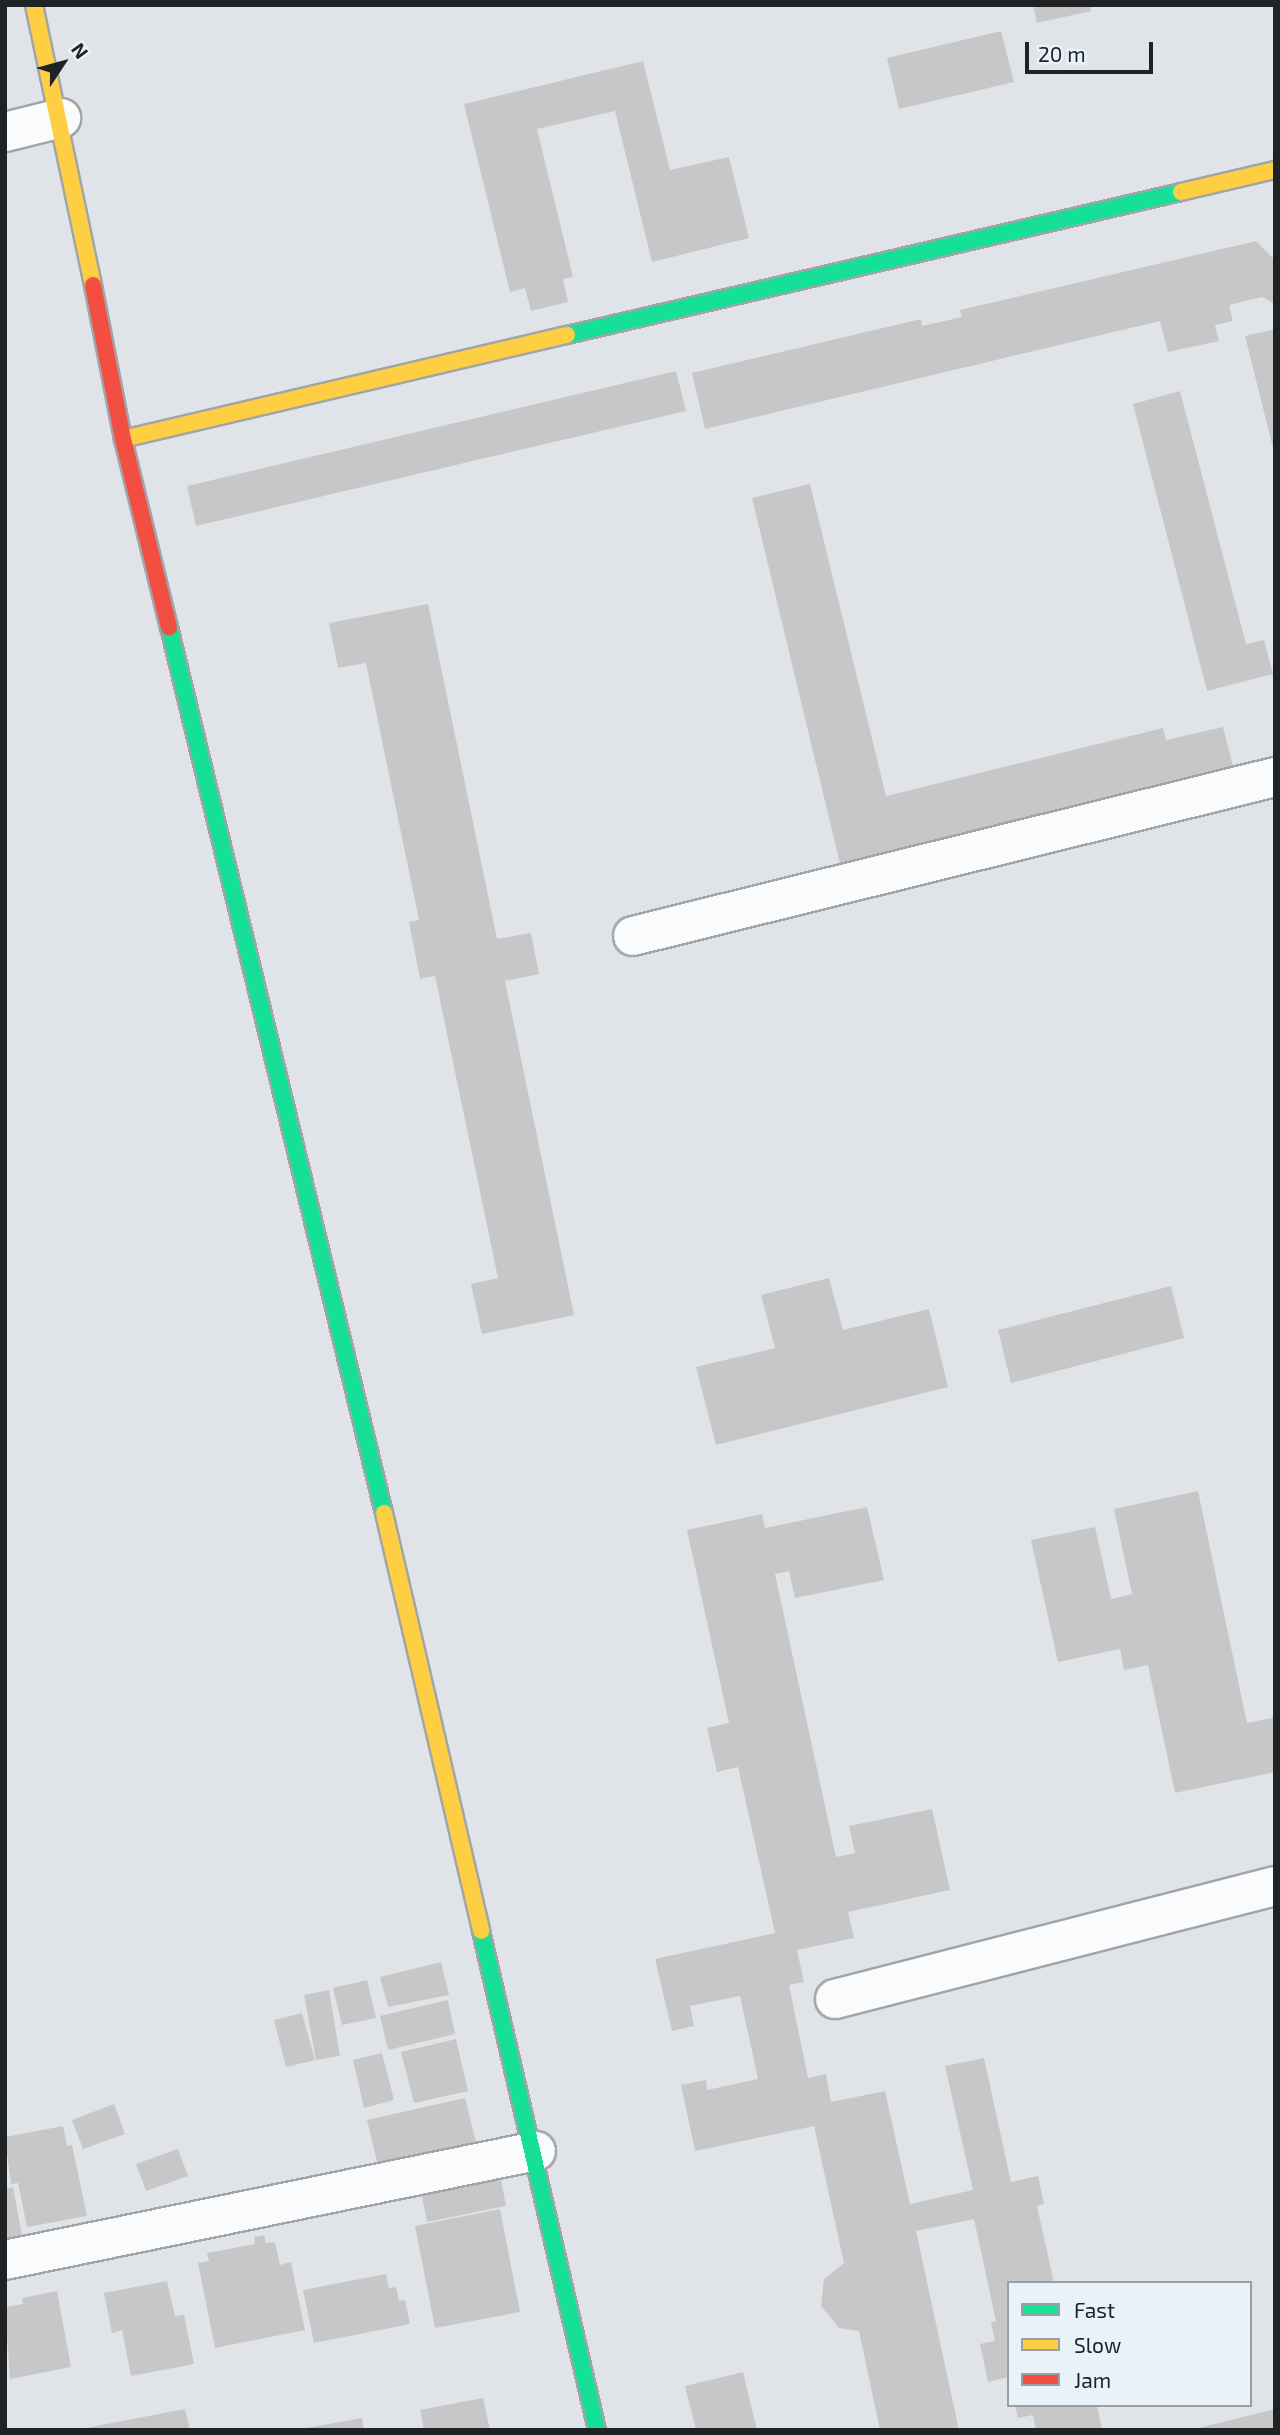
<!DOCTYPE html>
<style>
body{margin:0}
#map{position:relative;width:1280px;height:2435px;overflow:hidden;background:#e0e4e8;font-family:"Exo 2",sans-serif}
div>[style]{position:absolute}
.building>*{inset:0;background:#c7c7c8}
.roads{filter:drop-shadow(2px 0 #a1a5a8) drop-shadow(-2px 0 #a1a5a8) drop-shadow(0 2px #a1a5a8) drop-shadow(0 -2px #a1a5a8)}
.street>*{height:38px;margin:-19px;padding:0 19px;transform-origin:19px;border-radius:19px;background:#fafbfc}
.fast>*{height:16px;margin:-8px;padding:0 8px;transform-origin:8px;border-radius:8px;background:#16e098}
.slow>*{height:16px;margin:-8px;padding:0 8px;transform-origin:8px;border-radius:8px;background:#ffcf43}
.jam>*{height:16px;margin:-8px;padding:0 8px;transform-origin:8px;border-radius:8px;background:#f24e42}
span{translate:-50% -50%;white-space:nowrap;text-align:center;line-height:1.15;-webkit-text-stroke:7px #e9f2f9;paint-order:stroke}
.frame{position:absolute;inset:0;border:7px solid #202326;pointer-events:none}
.legend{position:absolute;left:1007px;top:2281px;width:245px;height:126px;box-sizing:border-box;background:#e9f2f9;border:2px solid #999fa5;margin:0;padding:9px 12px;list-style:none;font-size:21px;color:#202326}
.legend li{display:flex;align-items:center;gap:14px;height:35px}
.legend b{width:35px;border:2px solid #999fa5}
.north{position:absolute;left:28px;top:28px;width:70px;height:70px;-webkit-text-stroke:5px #e9f2f9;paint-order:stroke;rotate:54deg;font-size:19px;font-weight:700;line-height:28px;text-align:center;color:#202326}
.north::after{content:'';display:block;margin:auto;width:24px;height:32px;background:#202326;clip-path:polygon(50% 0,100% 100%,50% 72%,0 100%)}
.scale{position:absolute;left:1025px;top:42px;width:128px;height:32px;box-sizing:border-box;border:4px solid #202326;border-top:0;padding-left:9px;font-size:21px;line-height:24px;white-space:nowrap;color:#202326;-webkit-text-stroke:5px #e9f2f9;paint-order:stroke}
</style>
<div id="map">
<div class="building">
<i style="clip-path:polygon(1033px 5px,1090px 5px,1091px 11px,1037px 23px)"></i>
<i style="clip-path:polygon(1001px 31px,1014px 82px,899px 109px,887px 58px)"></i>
<i style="clip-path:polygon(643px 61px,670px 170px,729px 157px,749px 238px,652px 262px,615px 111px,537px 129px,573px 277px,563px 279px,568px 302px,531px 311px,525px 288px,510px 292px,464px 104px)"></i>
<i style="clip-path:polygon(1256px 241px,1275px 260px,1275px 304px,1262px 297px,1229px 305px,1233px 321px,1215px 325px,1219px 341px,1168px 352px,1160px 321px,705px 429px,692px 373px,921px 319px,922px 326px,962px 317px,960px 310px)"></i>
<i style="clip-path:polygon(1275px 329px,1275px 451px,1274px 452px,1245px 336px)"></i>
<i style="clip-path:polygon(676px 371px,686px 411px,196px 526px,187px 486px)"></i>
<i style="clip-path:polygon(1180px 391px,1246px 644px,1264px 640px,1273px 674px,1207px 691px,1133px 404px)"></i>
<i style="clip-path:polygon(810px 484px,886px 796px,1163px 728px,1166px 740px,1223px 727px,1234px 770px,842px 872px,752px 498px)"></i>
<i style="clip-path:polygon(428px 604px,497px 939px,531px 933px,539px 974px,505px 981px,574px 1315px,482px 1334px,471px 1284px,498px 1278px,435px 976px,420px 979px,409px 922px,419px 920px,366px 663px,338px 668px,329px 623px)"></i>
<i style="clip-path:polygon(829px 1278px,843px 1330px,929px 1309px,948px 1387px,716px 1445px,696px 1367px,775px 1348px,761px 1295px)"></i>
<i style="clip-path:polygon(1171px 1286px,1184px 1338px,1011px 1383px,998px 1330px)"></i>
<i style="clip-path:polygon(1198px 1491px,1247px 1723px,1275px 1717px,1275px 1772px,1175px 1793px,1148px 1665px,1124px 1670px,1120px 1649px,1058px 1662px,1031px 1540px,1095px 1527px,1111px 1599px,1132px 1594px,1114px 1509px)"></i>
<i style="clip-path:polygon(867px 1507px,884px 1580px,795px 1598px,789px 1571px,775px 1574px,836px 1857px,855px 1853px,849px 1826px,932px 1809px,950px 1890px,848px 1912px,854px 1938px,797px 1950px,804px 1982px,789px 1985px,808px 2078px,826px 2074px,831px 2102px,885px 2091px,910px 2204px,973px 2190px,945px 2066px,984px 2058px,1011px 2182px,1038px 2176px,1044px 2204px,1037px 2206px,1054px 2283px,1009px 2283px,1009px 2377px,988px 2382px,980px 2344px,995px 2341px,991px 2322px,996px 2321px,974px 2219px,916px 2231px,959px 2430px,880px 2430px,859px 2331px,839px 2328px,821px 2306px,824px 2279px,844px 2263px,814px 2126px,695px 2151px,681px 2085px,706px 2080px,707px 2090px,758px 2079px,740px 1996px,690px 2006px,694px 2026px,672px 2031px,655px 1959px,775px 1933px,738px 1767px,717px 1772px,707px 1728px,729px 1723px,687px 1530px,762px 1514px,765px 1528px)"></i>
<i style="clip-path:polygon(441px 1962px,449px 1995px,388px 2007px,380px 1977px)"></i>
<i style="clip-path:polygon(367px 1980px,376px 2018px,342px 2025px,333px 1988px)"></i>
<i style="clip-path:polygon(329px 1990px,340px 2056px,316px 2060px,304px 1995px)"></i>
<i style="clip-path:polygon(448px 2000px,455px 2034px,388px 2050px,380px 2016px)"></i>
<i style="clip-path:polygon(302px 2013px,315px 2060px,286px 2067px,274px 2020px)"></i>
<i style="clip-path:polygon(456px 2039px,468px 2091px,414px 2103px,401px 2052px)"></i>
<i style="clip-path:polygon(382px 2053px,394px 2100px,364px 2108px,353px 2060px)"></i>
<i style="clip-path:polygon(465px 2098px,477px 2146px,379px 2170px,367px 2120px)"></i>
<i style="clip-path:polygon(114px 2104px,125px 2134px,83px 2149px,72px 2120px)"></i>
<i style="clip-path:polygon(63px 2126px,67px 2146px,72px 2145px,87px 2216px,27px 2227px,18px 2183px,11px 2184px,5px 2137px)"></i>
<i style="clip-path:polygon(178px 2149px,188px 2176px,146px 2191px,136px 2164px)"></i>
<i style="clip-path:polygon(500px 2175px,506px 2206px,427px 2222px,421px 2191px)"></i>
<i style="clip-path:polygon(13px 2187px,22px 2236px,5px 2239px,5px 2189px)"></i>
<i style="clip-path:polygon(500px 2209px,520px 2312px,435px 2328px,415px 2226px)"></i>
<i style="clip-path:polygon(264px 2235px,266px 2243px,275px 2242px,280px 2265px,291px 2262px,305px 2330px,215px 2348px,198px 2263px,209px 2261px,207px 2253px,255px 2244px,254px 2237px)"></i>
<i style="clip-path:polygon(386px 2274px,389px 2288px,396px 2287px,399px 2301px,405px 2300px,410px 2324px,314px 2343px,303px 2290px)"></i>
<i style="clip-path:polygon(167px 2281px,175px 2316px,184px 2315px,194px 2364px,131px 2376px,122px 2330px,112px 2333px,104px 2293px)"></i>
<i style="clip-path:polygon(57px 2291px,71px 2367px,10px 2379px,5px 2307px,23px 2304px,22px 2298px)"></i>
<i style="clip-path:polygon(743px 2372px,757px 2430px,696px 2430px,685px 2386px)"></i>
<i style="clip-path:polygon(483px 2398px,490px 2430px,424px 2430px,420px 2410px)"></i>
<i style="clip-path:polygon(1015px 2405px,1097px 2405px,1102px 2430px,1036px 2430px,1033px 2415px,1018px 2418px)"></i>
<i style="clip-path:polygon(185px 2409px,190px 2430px,87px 2430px,86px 2428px)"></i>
<i style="clip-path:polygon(1275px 2409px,1275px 2430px,1194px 2430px,1194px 2429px)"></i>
<i style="clip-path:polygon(362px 2418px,364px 2430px,306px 2430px,306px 2428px)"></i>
</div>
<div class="roads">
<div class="street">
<i style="left:5px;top:132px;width:58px;rotate:-14deg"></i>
<i style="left:633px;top:936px;width:661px;rotate:-13.91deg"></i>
<i style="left:835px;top:1999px;width:454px;rotate:-14.4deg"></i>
<i style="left:5px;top:2260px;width:542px;rotate:-11.6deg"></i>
</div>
<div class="fast">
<i style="left:567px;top:335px;width:630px;rotate:-13.11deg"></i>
<i style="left:169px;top:627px;width:912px;rotate:76.36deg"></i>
<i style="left:481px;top:1931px;width:512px;rotate:76.91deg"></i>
</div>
<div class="slow">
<i style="left:34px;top:5px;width:286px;rotate:78.1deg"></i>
<i style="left:1181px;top:192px;width:97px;rotate:-13.2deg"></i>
<i style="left:123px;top:439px;width:456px;rotate:-13.2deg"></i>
<i style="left:384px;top:1513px;width:429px;rotate:76.9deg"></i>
</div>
<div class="jam">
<i style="left:93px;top:285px;width:157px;rotate:79deg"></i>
<i style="left:123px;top:439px;width:194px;rotate:76.3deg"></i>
</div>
</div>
<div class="frame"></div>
<ul class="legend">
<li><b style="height:9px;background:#16e098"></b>Fast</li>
<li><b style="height:9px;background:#ffcf43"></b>Slow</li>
<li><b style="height:9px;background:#f24e42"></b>Jam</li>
</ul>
<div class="north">N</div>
<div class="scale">20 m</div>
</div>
